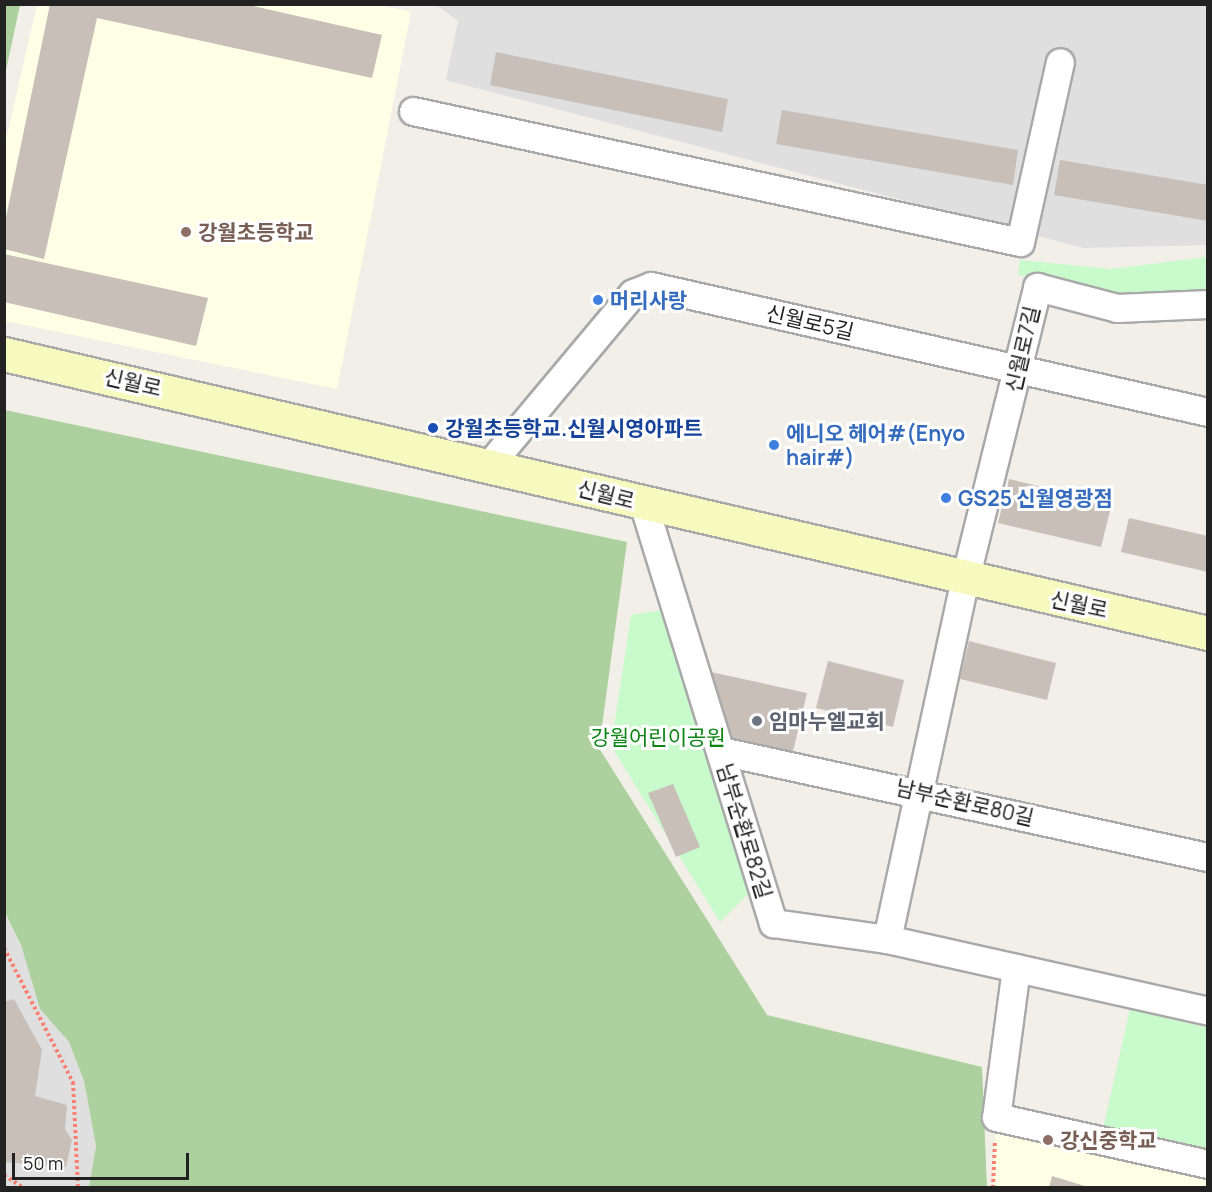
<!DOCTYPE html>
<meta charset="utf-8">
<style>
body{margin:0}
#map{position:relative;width:1212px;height:1192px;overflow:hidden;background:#f2efe9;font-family:Manrope,"Noto Sans KR",sans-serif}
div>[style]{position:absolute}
.residential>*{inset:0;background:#e0dfdf}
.education>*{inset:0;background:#ffffe5}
.forest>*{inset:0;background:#add19e}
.park>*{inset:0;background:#c8facc}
.building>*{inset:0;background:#c7bfb8}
.path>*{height:4px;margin-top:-2px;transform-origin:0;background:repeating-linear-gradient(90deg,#fa8072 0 3px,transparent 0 6px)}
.roads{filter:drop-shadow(2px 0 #a9a9a9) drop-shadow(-2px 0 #a9a9a9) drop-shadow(0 2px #a9a9a9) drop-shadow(0 -2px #a9a9a9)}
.minor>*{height:27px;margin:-13.5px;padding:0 13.5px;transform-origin:13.5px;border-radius:13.5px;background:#fff}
.secondary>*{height:33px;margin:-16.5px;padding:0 16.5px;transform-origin:16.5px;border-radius:16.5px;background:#f7fabf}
.dots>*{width:16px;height:16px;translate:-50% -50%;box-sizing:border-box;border:3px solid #fff;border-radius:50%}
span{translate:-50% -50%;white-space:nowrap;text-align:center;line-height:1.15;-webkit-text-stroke:6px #fff;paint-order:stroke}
.education-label{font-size:21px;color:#785e54;font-weight:700}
.left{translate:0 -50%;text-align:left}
.shop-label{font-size:21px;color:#366cbe;font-weight:700}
.street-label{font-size:21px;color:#222}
.transit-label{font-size:21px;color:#164399;font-weight:700}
.worship-label{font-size:21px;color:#5b616d;font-weight:700}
.park-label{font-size:21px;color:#0c8416}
.frame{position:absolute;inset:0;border:6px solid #222;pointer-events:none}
.scale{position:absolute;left:12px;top:1153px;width:177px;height:27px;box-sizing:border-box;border:3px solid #222;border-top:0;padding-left:8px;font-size:18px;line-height:21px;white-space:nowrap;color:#222;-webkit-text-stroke:4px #fff;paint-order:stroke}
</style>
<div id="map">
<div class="residential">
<i style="clip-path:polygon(436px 5px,1207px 5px,1207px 245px,1083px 248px,446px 80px,458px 21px)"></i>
<i style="clip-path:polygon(4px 913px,21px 945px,40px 1009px,69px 1042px,84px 1081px,96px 1146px,89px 1187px,5px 1187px)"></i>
</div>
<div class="education">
<i style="clip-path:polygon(375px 4px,411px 12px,337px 389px,5px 321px,5px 144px,37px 5px)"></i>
<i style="clip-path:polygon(996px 1117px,1207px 1164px,1207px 1187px,993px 1188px)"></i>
</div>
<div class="forest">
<i style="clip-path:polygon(5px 4px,20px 5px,5px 75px,4px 5px)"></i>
<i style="clip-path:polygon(5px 410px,627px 542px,599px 748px,767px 1015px,982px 1067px,987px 1187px,89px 1187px,96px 1146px,84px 1081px,69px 1042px,40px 1009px,21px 945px,5px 913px)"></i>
</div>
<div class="park">
<i style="clip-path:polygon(1207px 257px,1207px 291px,1110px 297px,1018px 275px,1020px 260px,1111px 269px)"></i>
<i style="clip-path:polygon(668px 609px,752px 890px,720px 922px,611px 746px,631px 615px)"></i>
<i style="clip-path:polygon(1130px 1009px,1207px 1028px,1207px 1152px,1103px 1129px)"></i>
</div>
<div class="building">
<i style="clip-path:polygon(50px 4px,244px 4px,382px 35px,372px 78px,97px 18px,44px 259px,4px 249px,4px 227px)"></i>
<i style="clip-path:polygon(496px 52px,728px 99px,722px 132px,490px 85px)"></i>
<i style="clip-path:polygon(782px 110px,1018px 150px,1013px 185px,776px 144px)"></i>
<i style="clip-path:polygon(1060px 160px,1208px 185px,1208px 221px,1054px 195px)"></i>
<i style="clip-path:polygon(4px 254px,208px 298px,196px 346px,4px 302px)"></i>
<i style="clip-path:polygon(1009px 479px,1112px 503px,1101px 547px,998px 523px)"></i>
<i style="clip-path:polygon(1129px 518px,1208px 536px,1208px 572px,1121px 552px)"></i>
<i style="clip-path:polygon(969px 641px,1056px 663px,1047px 700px,960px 679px)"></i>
<i style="clip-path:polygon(828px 661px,904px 680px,893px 727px,816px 708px)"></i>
<i style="clip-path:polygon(697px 669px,807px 693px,790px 764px,722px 749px)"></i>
<i style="clip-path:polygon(673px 784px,700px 847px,676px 857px,648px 793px)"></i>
<i style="clip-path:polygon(14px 999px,42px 1050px,35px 1096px,67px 1105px,65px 1129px,72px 1140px,66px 1167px,4px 1162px,4px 1002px)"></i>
<i style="clip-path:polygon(1052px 1176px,1088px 1187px,1088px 1188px,1049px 1188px)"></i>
</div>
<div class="path">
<i style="left:4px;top:948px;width:151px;rotate:62.8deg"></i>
<i style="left:73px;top:1082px;width:106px;rotate:87.3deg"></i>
<i style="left:4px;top:1175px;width:24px;rotate:33deg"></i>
<i style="left:993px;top:1188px;width:47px;rotate:-87.6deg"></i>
</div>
<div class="roads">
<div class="minor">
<i style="left:413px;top:111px;width:621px;rotate:12.18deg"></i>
<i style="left:1020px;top:242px;width:184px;rotate:-77.5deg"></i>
<i style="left:489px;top:465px;width:224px;rotate:-50.1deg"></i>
<i style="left:633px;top:293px;width:19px;rotate:-21deg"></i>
<i style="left:651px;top:286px;width:571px;rotate:12.75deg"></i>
<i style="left:643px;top:503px;width:440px;rotate:72.8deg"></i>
<i style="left:773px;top:923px;width:115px;rotate:8deg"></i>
<i style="left:887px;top:939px;width:329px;rotate:12.6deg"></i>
<i style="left:721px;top:751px;width:498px;rotate:12.3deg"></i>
<i style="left:887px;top:939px;width:368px;rotate:-77.8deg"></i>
<i style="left:965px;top:579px;width:301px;rotate:-76.1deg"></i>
<i style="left:1037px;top:287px;width:83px;rotate:14.7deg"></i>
<i style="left:1117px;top:308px;width:91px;rotate:-2.5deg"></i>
<i style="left:1016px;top:968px;width:150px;rotate:97.6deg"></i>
<i style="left:996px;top:1117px;width:217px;rotate:12.5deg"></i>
</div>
<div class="secondary">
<i style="left:4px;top:354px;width:1236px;rotate:13.05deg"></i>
</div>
</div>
<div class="dots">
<i style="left:186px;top:232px;background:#8d6e63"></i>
<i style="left:598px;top:300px;background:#3f7fe0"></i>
<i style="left:433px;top:428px;background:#1a4fb4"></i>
<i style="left:774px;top:445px;background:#3f7fe0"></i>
<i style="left:946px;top:498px;background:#3f7fe0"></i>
<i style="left:757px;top:721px;background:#6b7280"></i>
<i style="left:1048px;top:1140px;background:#8d6e63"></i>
</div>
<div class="education-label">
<span class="left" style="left:198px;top:232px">강월초등학교</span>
<span class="left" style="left:1060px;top:1140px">강신중학교</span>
</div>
<div class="shop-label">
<span class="left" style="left:610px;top:300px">머리사랑</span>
<span class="left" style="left:786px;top:445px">에니오 헤어#(Enyo<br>hair#)</span>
<span class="left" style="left:958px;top:498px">GS25 신월영광점</span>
</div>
<div class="street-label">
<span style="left:810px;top:322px;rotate:13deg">신월로5길</span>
<span style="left:1022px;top:349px;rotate:-77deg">신월로7길</span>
<span style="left:133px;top:382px;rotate:13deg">신월로</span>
<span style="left:606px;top:494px;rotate:14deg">신월로</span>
<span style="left:1079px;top:604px;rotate:12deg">신월로</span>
<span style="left:965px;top:802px;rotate:13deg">남부순환로80길</span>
<span style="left:745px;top:831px;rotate:73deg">남부순환로82길</span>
</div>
<div class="transit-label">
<span class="left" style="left:445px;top:428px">강월초등학교.신월시영아파트</span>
</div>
<div class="worship-label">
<span class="left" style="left:769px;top:721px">임마누엘교회</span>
</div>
<div class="park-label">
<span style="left:658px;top:737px">강월어린이공원</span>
</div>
<div class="frame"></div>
<div class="scale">50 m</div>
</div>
